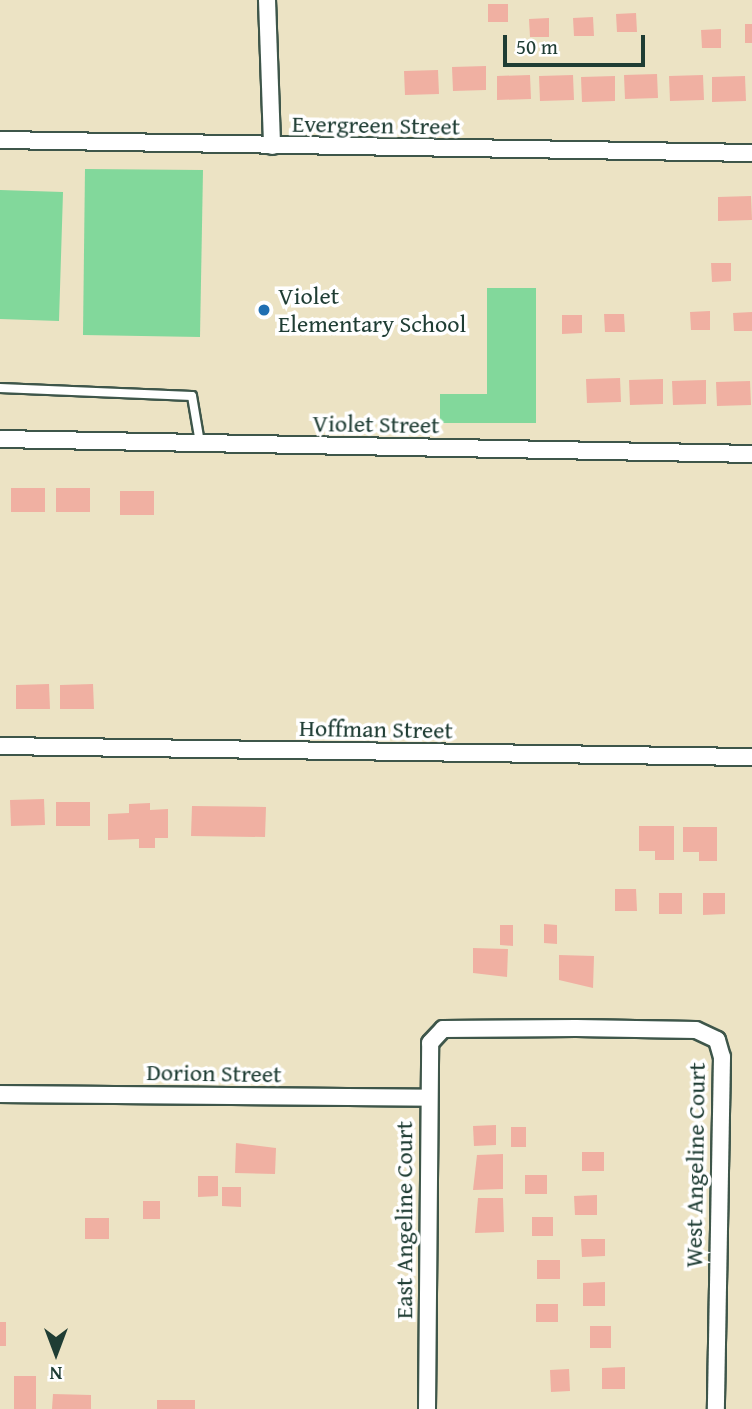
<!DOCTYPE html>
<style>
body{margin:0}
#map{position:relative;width:752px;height:1409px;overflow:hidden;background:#ece3c4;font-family:"Gentium Book Plus",serif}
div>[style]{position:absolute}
.green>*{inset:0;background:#82d89b}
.building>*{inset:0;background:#f0b0a2}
.roads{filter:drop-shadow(2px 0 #3e564a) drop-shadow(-2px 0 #3e564a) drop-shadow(0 2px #3e564a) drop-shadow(0 -2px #3e564a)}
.lane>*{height:8px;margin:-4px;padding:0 4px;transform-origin:4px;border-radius:4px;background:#fff}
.street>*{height:16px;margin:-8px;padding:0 8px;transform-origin:8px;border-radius:8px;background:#fff}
.dots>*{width:19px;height:19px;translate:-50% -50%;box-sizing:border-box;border:4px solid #fff;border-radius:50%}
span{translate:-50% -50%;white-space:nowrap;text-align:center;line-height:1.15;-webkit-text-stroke:7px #fff;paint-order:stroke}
.street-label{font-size:24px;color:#1f3d34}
.poi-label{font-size:24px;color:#1f3d34}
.left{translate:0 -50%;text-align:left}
.north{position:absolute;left:21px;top:1318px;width:70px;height:70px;-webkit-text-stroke:5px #fff;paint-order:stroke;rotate:180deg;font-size:19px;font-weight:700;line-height:28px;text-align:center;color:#1f3d34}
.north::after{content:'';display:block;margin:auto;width:24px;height:32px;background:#1f3d34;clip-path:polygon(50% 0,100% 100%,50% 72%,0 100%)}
.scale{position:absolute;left:503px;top:35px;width:142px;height:32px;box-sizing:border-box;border:4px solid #1f3d34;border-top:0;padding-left:9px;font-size:21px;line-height:24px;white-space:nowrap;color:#1f3d34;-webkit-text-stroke:5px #fff;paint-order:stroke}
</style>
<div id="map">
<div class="green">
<i style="clip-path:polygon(85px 169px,203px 170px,200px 337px,83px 335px)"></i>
<i style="clip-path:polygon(0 190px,63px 192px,59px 321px,0 319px)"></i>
<i style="clip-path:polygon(487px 288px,536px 288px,536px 423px,440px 423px,440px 394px,487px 394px)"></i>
</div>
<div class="building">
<i style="clip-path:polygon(488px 4px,508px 4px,508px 22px,488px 22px)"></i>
<i style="clip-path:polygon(636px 13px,637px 32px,617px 32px,616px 14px)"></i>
<i style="clip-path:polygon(593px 17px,594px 36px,574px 36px,573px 18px)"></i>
<i style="clip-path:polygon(549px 18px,549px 37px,530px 37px,529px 19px)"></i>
<i style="clip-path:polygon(745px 24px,752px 24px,752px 43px,745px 43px)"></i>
<i style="clip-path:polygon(721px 29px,721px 48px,702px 48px,701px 30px)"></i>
<i style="clip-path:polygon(486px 66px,486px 90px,453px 91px,452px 67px)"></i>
<i style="clip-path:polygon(438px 70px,439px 94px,405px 95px,404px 71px)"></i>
<i style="clip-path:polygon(657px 74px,658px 98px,625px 99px,624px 75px)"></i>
<i style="clip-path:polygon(530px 75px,531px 99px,497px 100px,497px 76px)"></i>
<i style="clip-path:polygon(573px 75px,574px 100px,540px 101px,539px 76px)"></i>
<i style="clip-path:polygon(703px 75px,704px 100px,670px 101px,669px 76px)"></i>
<i style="clip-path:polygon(615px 76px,615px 101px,582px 102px,581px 77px)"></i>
<i style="clip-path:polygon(745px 76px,746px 101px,712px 102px,712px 77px)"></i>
<i style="clip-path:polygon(751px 196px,752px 220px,718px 221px,718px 197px)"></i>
<i style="clip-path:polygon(711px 263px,731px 263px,731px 281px,712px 282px)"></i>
<i style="clip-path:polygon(710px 311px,710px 330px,691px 330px,690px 312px)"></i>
<i style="clip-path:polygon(752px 312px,752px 331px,734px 331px,733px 313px)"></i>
<i style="clip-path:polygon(604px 314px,624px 314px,625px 332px,605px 332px)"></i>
<i style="clip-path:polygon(562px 315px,582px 315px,582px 333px,562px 334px)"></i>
<i style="clip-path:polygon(620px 378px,621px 402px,587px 403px,586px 379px)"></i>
<i style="clip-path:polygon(663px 379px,663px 404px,630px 405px,629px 380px)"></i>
<i style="clip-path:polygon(706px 380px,706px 404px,673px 405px,672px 381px)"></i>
<i style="clip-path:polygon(750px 381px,751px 405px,717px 406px,716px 382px)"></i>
<i style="clip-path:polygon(11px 488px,45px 488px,45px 512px,11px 512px)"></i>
<i style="clip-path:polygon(56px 488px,90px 488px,90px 512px,56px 512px)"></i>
<i style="clip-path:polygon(120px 491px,154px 491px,154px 515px,120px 515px)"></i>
<i style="clip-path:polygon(49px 684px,50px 709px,16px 709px,16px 685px)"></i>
<i style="clip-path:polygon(93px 684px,94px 709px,60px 709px,60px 685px)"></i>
<i style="clip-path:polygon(44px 799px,45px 825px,11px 826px,10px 800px)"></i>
<i style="clip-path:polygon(56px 802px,90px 802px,90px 826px,56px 826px)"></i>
<i style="clip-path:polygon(150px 803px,150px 810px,168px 809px,168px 838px,155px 838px,155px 848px,139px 848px,139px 839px,108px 840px,108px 814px,129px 813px,129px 804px)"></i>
<i style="clip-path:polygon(192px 806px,266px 807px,265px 837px,191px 836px)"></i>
<i style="clip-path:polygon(639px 826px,674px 826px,674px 860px,655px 860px,655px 851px,639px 851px)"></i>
<i style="clip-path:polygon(683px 827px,717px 827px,717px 861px,699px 861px,699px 852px,683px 852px)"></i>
<i style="clip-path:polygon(615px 889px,636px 889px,637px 911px,615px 911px)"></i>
<i style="clip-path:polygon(659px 893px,682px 893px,682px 914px,659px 914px)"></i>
<i style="clip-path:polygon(703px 893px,725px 893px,725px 914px,703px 915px)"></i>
<i style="clip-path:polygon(544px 924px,557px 925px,557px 944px,544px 943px)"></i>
<i style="clip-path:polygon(500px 925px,513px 925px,513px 946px,500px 945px)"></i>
<i style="clip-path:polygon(473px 948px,508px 949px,507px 977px,473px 973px)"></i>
<i style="clip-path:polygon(559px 955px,594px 956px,593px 988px,559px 980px)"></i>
<i style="clip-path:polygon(496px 1125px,496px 1145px,474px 1146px,473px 1126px)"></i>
<i style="clip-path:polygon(511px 1127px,526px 1127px,526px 1147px,511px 1147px)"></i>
<i style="clip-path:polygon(236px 1143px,276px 1148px,275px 1174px,235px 1173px)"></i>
<i style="clip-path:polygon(582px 1152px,604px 1152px,604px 1171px,582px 1171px)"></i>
<i style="clip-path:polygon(503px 1154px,503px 1189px,473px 1190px,477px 1155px)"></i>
<i style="clip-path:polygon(525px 1175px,547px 1175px,547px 1194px,525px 1194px)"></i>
<i style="clip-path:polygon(198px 1176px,218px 1176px,218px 1196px,198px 1197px)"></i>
<i style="clip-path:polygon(222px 1187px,241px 1187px,241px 1207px,222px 1206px)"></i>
<i style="clip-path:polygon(597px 1195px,597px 1215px,575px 1215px,574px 1196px)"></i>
<i style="clip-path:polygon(478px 1198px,503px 1198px,504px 1232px,475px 1233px)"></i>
<i style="clip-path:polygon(143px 1201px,160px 1201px,160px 1219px,143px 1219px)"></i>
<i style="clip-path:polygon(532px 1217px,553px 1217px,553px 1236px,532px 1236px)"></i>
<i style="clip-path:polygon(85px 1218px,109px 1218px,109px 1239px,85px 1239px)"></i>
<i style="clip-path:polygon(581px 1239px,605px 1239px,605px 1256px,582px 1257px)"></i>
<i style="clip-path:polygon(537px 1260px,560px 1260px,560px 1279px,537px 1279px)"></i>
<i style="clip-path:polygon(605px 1282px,605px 1306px,583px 1306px,583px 1283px)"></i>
<i style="clip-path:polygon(536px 1304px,558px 1304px,558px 1322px,536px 1322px)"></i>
<i style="clip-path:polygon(0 1322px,6px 1322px,6px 1346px,0 1346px)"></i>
<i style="clip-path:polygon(590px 1326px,611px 1326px,611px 1348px,590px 1348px)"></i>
<i style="clip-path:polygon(625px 1367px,625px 1389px,602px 1389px,602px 1368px)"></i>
<i style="clip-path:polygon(569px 1369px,570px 1391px,551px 1392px,550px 1370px)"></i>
<i style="clip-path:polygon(14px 1376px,36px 1376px,36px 1409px,14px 1409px)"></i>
<i style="clip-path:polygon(53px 1394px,91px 1395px,91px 1409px,52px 1409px)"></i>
<i style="clip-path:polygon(157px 1400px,195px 1400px,195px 1409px,157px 1409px)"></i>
</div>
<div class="roads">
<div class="lane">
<i style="left:0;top:388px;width:192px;rotate:2.4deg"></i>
<i style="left:192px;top:396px;width:48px;rotate:80.3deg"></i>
</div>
<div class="street">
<i style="left:267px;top:0;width:146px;rotate:88deg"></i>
<i style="left:0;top:140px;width:752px;rotate:0.99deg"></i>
<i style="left:0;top:439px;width:752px;rotate:1.14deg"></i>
<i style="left:0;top:746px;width:752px;rotate:0.84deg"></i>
<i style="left:0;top:1094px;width:427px;rotate:0.5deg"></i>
<i style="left:427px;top:1409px;width:366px;rotate:-89.5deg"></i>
<i style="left:430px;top:1043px;width:19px;rotate:-47deg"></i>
<i style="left:443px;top:1029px;width:133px;rotate:-0.4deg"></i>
<i style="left:576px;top:1028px;width:120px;rotate:1deg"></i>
<i style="left:696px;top:1030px;width:23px;rotate:25deg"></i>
<i style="left:717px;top:1040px;width:18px;rotate:74deg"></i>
<i style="left:722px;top:1057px;width:352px;rotate:91deg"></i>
</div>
</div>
<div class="dots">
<i style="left:264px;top:310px;background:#1f6fb2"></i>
</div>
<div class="street-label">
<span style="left:376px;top:125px;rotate:1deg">Evergreen Street</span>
<span style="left:376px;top:424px;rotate:1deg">Violet Street</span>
<span style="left:376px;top:729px;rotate:1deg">Hoffman Street</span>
<span style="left:214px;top:1073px;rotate:1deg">Dorion Street</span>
<span style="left:695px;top:1165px;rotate:-89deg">West Angeline Court</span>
<span style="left:404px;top:1220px;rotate:-90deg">East Angeline Court</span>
</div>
<div class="poi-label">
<span class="left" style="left:278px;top:310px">Violet<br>Elementary School</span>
</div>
<div class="north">N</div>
<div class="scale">50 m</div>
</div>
